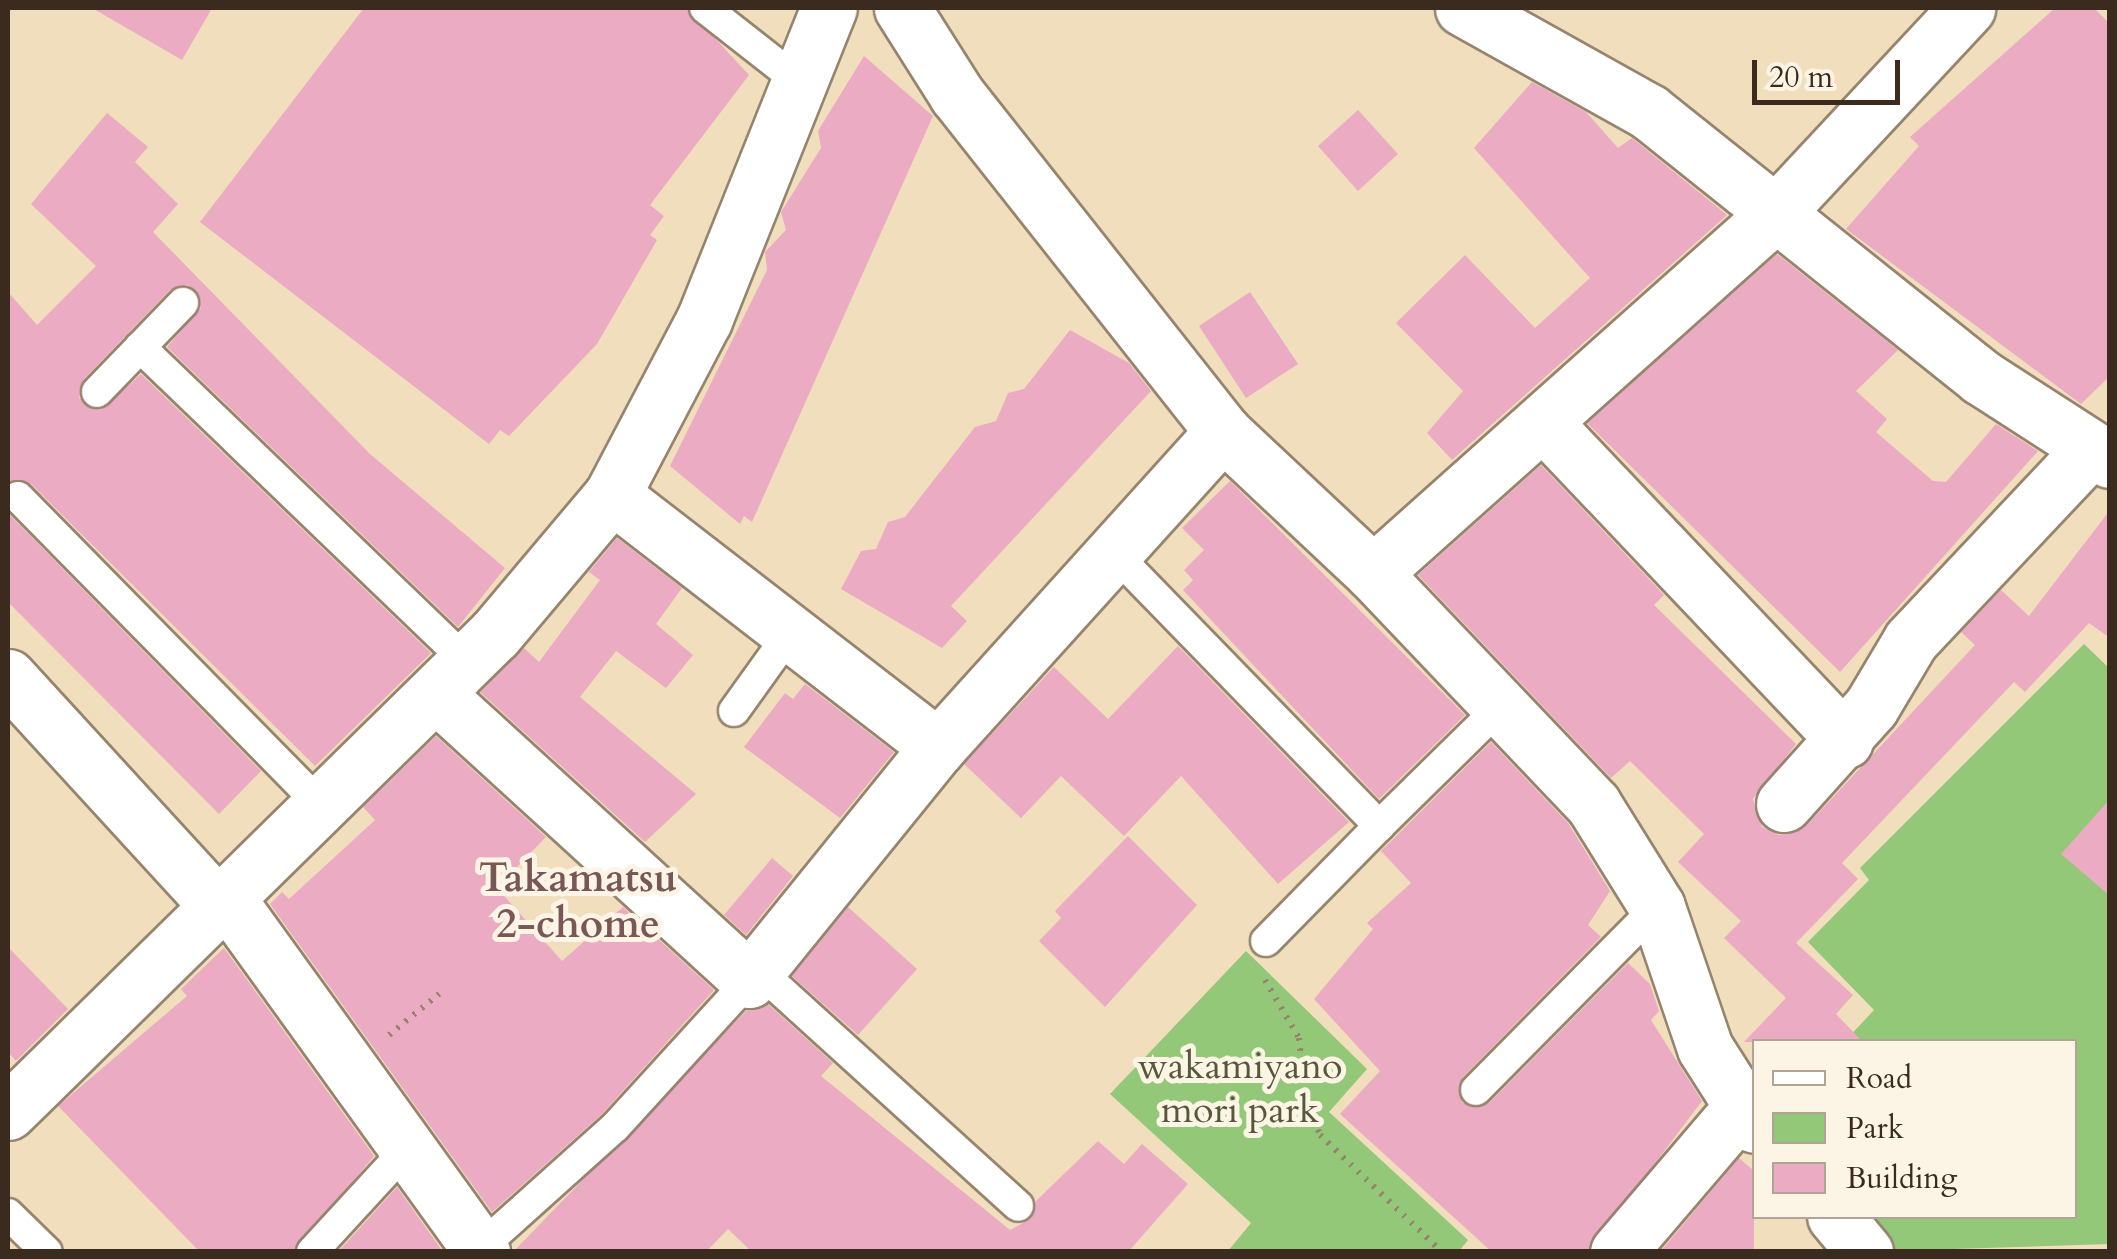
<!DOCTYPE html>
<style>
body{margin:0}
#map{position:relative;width:2117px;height:1259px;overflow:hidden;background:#f0debd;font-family:Cardo,serif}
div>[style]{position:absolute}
.green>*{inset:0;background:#94c879}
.building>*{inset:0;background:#ebabc2}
.path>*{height:6px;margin-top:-3px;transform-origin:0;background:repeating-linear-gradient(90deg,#96846e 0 2.5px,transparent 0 10.5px)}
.roads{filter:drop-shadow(2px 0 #96846e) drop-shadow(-2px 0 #96846e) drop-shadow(0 2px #96846e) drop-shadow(0 -2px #96846e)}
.service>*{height:30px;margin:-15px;padding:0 15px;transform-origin:15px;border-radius:15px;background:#fff}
.minor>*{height:55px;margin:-27.5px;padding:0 27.5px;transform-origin:27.5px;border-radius:27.5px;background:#fff}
span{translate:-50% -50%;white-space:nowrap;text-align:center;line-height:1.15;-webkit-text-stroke:10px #fcf5e5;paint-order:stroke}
.park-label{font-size:38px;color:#565939}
.neighbourhood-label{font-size:40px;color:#795757;font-weight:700}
.frame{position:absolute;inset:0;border:10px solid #3b2a1e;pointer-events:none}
.legend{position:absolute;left:1752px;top:1039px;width:325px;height:180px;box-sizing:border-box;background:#fcf5e5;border:2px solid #afa495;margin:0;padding:12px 18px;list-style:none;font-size:30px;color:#3b2a1e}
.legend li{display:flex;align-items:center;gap:20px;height:50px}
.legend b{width:50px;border:2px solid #afa495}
.scale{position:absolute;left:1752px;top:60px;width:148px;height:45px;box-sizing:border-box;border:5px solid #3b2a1e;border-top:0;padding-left:12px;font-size:30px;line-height:35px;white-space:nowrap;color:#3b2a1e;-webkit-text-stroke:8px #fcf5e5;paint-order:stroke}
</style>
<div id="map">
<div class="green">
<i style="clip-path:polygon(2084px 644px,2109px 668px,2110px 1244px,1888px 1251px,1854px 1217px,2074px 1216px,2074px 1042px,1845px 1041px,1874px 1010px,1808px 942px,1869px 880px,1860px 868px)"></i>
<i style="clip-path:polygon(1246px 951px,1367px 1069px,1329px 1112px,1468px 1240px,1459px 1251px,1228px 1251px,1251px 1223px,1110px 1094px)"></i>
</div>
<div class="building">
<i style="clip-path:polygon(92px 8px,212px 8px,182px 60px)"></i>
<i style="clip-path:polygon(364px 8px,687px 8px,749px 75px,650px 205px,664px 216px,650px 235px,657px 240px,597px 344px,509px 436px,500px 430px,489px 444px,200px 222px)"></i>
<i style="clip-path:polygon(2055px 8px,2094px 8px,2110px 24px,2110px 376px,2081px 404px,1846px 229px,1919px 146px,1910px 137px)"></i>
<i style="clip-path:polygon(864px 56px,933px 116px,752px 522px,744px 516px,740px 524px,670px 466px,767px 270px,765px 252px,786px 230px,781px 212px,821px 148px,818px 131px)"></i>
<i style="clip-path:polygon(1532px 82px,1586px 112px,1618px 148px,1632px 138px,1727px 215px,1452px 460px,1427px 433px,1463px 391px,1396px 323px,1465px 255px,1535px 328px,1590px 278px,1474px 148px)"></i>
<i style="clip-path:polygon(1358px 110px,1398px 154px,1358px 191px,1318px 146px)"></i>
<i style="clip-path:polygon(107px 113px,148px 147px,135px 162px,178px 204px,153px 232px,370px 454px,505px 568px,458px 627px,167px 347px,201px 308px,188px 285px,170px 290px,84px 379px,79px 398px,101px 410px,141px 374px,431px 653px,315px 766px,31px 484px,8px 482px,8px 292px,37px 325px,96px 266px,31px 204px)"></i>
<i style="clip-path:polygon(1777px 254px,1898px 350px,1856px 391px,1887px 419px,1876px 432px,1933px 481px,1946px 482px,1996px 424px,2038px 451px,1840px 672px,1587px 423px)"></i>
<i style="clip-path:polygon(1250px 292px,1298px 364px,1246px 398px,1199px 326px)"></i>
<i style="clip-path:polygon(1070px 330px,1129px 363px,1151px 391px,951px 606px,967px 621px,942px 648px,841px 589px,861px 551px,876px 549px,888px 522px,905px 517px,975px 427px,996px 421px,1008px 393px,1024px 389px)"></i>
<i style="clip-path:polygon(1541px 465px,1664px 595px,1654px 605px,1796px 744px,1753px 799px,1762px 827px,1779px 835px,1807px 825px,1975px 645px,1961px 632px,2001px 590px,2029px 616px,2110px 510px,2110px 638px,2089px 623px,2025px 692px,2014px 682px,1842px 863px,1858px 879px,1796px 943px,1853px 995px,1836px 1014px,1863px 1042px,1744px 1042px,1786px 998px,1724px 938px,1741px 921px,1678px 862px,1704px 834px,1630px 761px,1611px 778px,1418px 575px)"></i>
<i style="clip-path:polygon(1230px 481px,1465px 715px,1379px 799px,1183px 590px,1193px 580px,1184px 570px,1204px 550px,1182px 528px)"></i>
<i style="clip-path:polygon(8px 513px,261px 771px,219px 814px,8px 602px)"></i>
<i style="clip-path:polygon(617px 538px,682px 588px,656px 624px,693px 655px,666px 688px,616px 651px,580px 697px,696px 794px,645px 842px,480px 692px,524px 648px,539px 662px,600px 580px,589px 572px)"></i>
<i style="clip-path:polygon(1178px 646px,1349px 822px,1278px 884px,1181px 776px,1124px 836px,1061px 776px,1021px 818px,964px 764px,1054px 667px,1108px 719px)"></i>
<i style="clip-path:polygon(805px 684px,894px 752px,840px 818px,744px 747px,785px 693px,793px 699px)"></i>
<i style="clip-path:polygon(436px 736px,546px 837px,497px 888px,562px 961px,623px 907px,714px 990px,602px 1114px,492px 1212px,270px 904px,282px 892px,289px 899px,375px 820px,363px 807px)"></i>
<i style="clip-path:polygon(1491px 742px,1568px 823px,1610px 891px,1588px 925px,1601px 937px,1463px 1077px,1462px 1103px,1489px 1103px,1628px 963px,1650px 984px,1659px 1011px,1651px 1020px,1702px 1101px,1588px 1252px,1492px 1252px,1340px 1114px,1380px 1071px,1314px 999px,1373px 929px,1367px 923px,1411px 883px,1381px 851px)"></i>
<i style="clip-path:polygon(2110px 799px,2110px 896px,2061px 854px)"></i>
<i style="clip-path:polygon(1128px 836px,1197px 905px,1105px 1007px,1039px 941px,1061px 918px,1055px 911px)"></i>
<i style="clip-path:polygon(772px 858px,793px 876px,746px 935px,724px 915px)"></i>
<i style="clip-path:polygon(848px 907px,917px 969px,858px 1035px,792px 976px)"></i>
<i style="clip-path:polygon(8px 947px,68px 1009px,16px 1061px,8px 1052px)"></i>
<i style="clip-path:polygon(224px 948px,374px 1156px,294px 1252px,200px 1252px,58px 1106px,187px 996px,181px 989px)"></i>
<i style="clip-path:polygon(768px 1004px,833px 1063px,821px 1076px,1010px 1230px,1031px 1219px,1036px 1201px,1098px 1141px,1124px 1164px,1142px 1144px,1188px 1184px,1128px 1252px,752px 1252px,728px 1229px,706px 1252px,513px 1252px,747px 1010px)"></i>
<i style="clip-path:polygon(1739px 1158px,1754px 1171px,1754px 1252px,1660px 1252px)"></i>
<i style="clip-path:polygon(397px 1187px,443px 1252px,338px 1252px)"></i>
</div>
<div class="path">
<i style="left:1265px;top:980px;width:67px;rotate:59.6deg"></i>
<i style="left:1299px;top:1038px;width:63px;rotate:84.6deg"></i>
<i style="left:1305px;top:1101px;width:37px;rotate:66deg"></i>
<i style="left:1320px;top:1135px;width:169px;rotate:43.8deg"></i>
<i style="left:389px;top:1035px;width:65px;rotate:-39.4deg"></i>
</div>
<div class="roads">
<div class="service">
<i style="left:705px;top:8px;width:118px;rotate:38.1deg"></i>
<i style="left:140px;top:347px;width:454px;rotate:43.9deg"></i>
<i style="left:97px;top:392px;width:124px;rotate:-46deg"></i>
<i style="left:18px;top:497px;width:432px;rotate:45.5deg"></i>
<i style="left:1113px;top:552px;width:382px;rotate:45.8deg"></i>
<i style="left:1379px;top:826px;width:171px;rotate:-44.5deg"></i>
<i style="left:734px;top:711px;width:96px;rotate:-54.3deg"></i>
<i style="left:1266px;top:941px;width:161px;rotate:-45.5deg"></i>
<i style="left:758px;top:970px;width:351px;rotate:42.2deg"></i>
<i style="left:1476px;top:1090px;width:257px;rotate:-45.3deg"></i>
<i style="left:8px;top:1214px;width:54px;rotate:44.3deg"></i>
<i style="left:480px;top:1248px;width:181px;rotate:-41.9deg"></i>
<i style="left:615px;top:1127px;width:199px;rotate:-47.6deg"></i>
<i style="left:312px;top:1252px;width:136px;rotate:-47.4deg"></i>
</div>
<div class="minor">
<i style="left:902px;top:8px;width:103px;rotate:57.7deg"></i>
<i style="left:957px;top:95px;width:429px;rotate:51.7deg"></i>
<i style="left:1223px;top:432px;width:206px;rotate:43.2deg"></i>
<i style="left:1373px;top:573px;width:319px;rotate:46.4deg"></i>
<i style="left:1593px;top:804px;width:121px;rotate:58.1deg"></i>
<i style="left:1657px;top:907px;width:149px;rotate:71.2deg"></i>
<i style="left:1705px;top:1048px;width:91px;rotate:57.5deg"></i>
<i style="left:1463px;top:8px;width:213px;rotate:29.2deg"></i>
<i style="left:1649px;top:112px;width:425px;rotate:38.6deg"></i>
<i style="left:1981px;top:377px;width:153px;rotate:32.8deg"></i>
<i style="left:1543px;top:422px;width:439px;rotate:46.5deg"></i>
<i style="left:612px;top:495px;width:412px;rotate:37.7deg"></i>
<i style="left:1373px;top:573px;width:539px;rotate:-41.77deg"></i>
<i style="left:1775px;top:214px;width:282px;rotate:-47deg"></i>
<i style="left:8px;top:677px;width:311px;rotate:47.5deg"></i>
<i style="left:436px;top:694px;width:424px;rotate:42.4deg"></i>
<i style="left:749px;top:980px;width:300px;rotate:-51deg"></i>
<i style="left:938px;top:747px;width:425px;rotate:-47.9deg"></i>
<i style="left:1784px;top:804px;width:130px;rotate:-48.1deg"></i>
<i style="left:1871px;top:707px;width:78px;rotate:-59.2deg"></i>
<i style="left:1911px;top:640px;width:262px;rotate:-46.7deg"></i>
<i style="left:226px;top:897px;width:438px;rotate:54.2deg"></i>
<i style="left:8px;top:1112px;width:682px;rotate:-44.47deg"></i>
<i style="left:495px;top:634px;width:182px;rotate:-49.9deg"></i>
<i style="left:612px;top:495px;width:198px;rotate:-62.3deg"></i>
<i style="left:704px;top:320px;width:336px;rotate:-68.2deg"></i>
<i style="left:1835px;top:1216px;width:47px;rotate:50.2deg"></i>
<i style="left:1618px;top:1252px;width:188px;rotate:-49.5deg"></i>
</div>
</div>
<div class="park-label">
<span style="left:1240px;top:1089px">wakamiyano<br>mori park</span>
</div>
<div class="neighbourhood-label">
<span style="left:578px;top:902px">Takamatsu<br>2-chome</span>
</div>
<div class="frame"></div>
<ul class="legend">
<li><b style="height:12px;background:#fff"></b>Road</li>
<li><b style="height:28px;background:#94c879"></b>Park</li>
<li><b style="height:28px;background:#ebabc2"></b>Building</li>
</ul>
<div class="scale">20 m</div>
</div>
